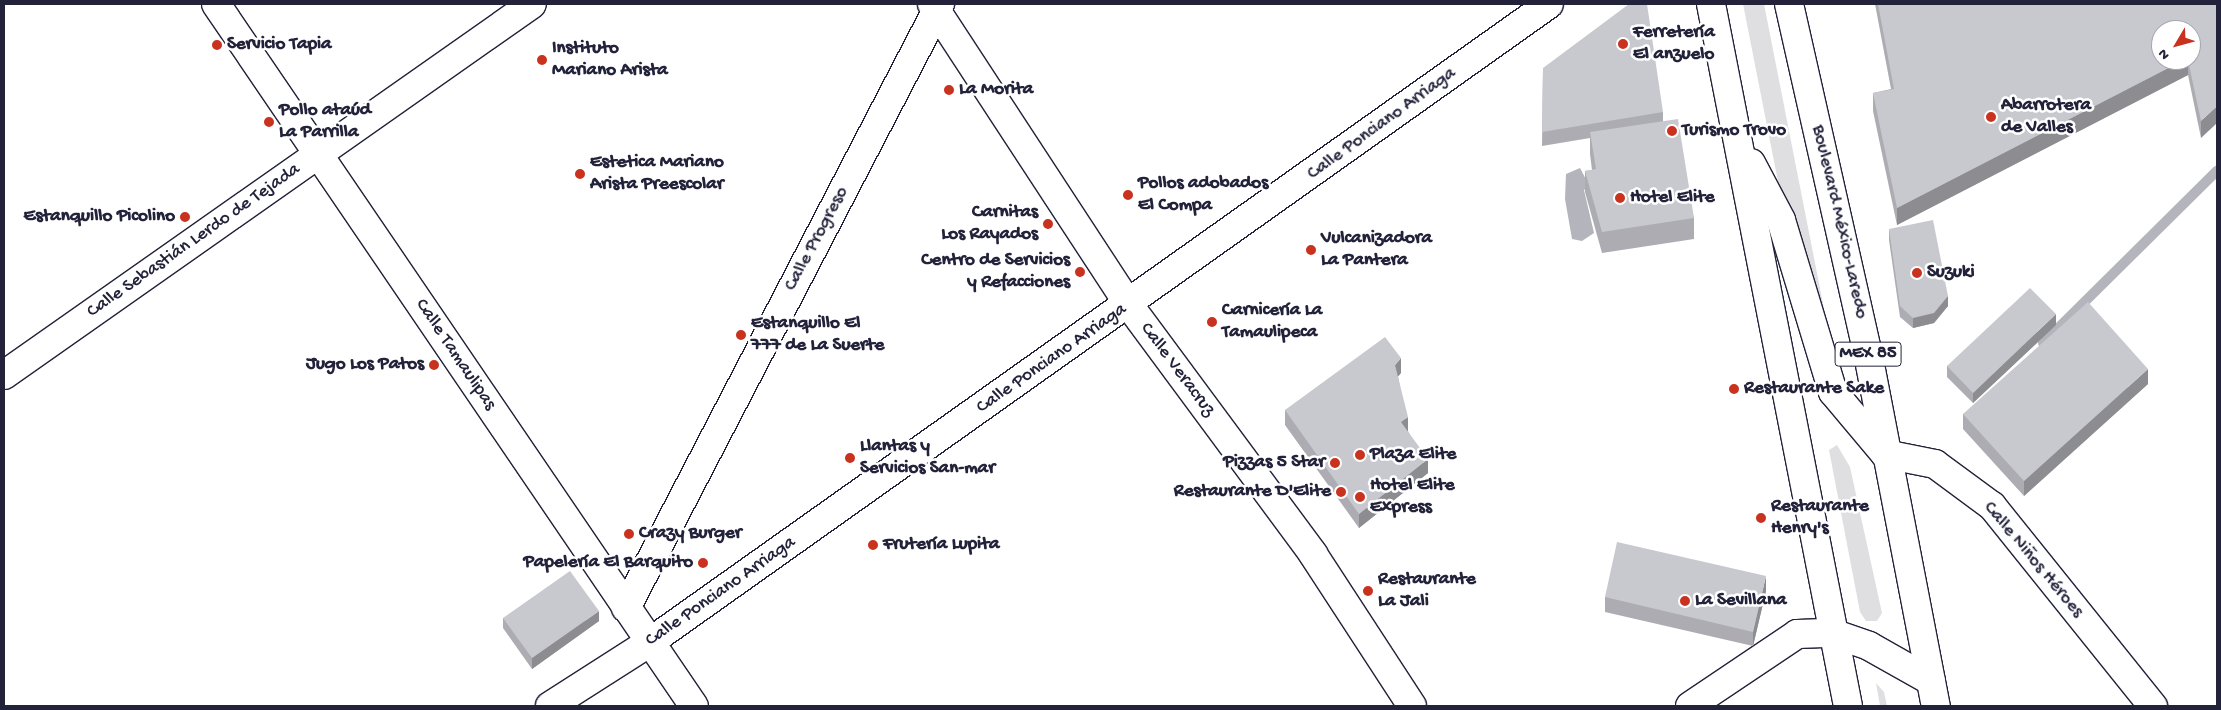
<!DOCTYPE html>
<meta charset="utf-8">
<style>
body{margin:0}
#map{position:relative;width:2221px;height:710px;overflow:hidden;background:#fff;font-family:"Gochi Hand",sans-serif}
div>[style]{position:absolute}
.green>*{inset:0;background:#dfdfe2}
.water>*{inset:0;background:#b4b4bc}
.stream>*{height:10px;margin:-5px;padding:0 5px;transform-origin:5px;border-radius:5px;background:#b4b4bc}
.roads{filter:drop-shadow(1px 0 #22223b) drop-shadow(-1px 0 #22223b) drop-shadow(0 1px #22223b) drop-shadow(0 -1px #22223b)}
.minor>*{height:28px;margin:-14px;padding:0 14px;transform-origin:14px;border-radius:14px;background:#fff}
.primary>*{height:28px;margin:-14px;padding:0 14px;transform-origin:14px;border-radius:14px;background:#fff}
.wall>*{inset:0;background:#acacb2}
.shaded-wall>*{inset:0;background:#8c8c91}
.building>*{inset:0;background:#c8c8cf}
.dots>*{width:14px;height:14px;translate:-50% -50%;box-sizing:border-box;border:2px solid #fff;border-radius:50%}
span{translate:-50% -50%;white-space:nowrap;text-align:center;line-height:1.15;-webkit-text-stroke:5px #fff;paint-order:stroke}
.shield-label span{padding:1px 4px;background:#fff;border:1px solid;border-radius:4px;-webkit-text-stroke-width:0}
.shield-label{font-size:18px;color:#22223b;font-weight:700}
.poi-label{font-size:19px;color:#22223b;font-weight:700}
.left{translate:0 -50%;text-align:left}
.right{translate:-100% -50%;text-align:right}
.street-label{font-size:19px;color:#22223b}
.frame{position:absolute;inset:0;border:5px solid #22223b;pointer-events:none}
.north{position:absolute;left:2151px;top:20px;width:50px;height:50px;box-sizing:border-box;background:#fff;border:1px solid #a7a7b1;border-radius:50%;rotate:233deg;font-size:14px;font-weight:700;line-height:20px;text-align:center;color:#22223b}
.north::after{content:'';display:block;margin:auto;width:18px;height:22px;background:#c8321e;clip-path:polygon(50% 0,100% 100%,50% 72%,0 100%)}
</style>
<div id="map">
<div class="green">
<i style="clip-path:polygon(1743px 4px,1764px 4px,1842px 400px,1782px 202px)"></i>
<i style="clip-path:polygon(1837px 445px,1850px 467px,1882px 613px,1877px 621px,1866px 621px,1860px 612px,1829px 450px)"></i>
<i style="clip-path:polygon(1876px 683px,1884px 692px,1887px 706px,1880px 706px)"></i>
</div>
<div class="water">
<i style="clip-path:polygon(1580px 168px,1590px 187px,1584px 190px,1594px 233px,1582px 241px,1572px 239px,1565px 199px,1566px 174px)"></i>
</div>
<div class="stream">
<i style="left:2043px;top:343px;width:245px;rotate:-44.7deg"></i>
</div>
<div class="roads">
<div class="minor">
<i style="left:216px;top:4px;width:849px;rotate:55.75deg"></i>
<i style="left:932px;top:4px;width:360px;rotate:56.8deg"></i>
<i style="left:1129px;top:305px;width:310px;rotate:53.5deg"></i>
<i style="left:1313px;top:554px;width:181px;rotate:56.9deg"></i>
<i style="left:4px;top:375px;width:645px;rotate:-35.09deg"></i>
<i style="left:1885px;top:454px;width:51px;rotate:11.3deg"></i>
<i style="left:1935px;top:464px;width:71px;rotate:36.4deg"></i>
<i style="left:1992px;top:506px;width:257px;rotate:51.2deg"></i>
<i style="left:626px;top:608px;width:681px;rotate:-62.53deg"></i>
<i style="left:550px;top:706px;width:119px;rotate:-32.6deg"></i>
<i style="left:650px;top:642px;width:1102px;rotate:-35.36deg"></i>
<i style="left:1690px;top:706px;width:129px;rotate:-33.9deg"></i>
<i style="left:1797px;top:634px;width:35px;rotate:-2deg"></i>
</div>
<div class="primary">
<i style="left:1711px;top:4px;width:715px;rotate:78.96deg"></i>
<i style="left:1789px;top:4px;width:354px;rotate:77.3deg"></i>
<i style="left:1867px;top:349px;width:364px;rotate:79.1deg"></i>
<i style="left:1751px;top:163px;width:64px;rotate:62.2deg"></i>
<i style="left:1781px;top:220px;width:180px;rotate:73.2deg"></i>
<i style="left:1833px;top:392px;width:81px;rotate:50deg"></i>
<i style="left:1832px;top:633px;width:39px;rotate:19deg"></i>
<i style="left:1869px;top:646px;width:71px;rotate:29.4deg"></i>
</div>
</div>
<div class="wall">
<i style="clip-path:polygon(evenodd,1875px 4px,2217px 4px,2201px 138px,2188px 75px,1897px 225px,1873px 111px,1873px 93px,1891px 89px,1875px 4px,2191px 30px,2191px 60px,2161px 60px,2191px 30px)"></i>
<i style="clip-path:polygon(1543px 68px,1663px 112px,1663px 121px,1694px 218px,1694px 239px,1602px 253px,1585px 192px,1585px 171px,1592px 170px,1590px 154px,1590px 138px,1542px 146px)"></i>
<i style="clip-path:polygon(1889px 229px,1948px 306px,1934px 323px,1913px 328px,1900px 317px,1889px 240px)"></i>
<i style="clip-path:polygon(2056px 325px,1973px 403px,1947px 377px,1947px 366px)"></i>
<i style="clip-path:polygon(1401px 373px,1398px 376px,1408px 431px,1428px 473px,1359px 528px,1285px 425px,1285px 410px)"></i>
<i style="clip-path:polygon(2148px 384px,2024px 496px,1963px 429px,1963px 414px)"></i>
<i style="clip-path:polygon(1766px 591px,1753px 646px,1605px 612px,1605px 597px)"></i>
<i style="clip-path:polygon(503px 618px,599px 621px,532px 669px,503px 628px)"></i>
</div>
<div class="shaded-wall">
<i style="clip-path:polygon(2184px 60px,2188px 60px,2188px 75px,1897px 225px,1897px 208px)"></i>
<i style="clip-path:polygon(2217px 106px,2217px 123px,2201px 138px,2201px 121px)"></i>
<i style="clip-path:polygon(1948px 296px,1948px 306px,1934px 323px,1913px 328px,1913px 318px)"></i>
<i style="clip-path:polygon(2056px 314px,2056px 325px,1973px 403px,1973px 393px)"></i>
<i style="clip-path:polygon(1401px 358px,1401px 373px,1395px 380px,1395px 365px)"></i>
<i style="clip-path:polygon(2148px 369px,2148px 384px,2024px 496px,2024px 481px)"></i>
<i style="clip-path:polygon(1408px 417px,1408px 431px,1401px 436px,1401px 422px)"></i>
<i style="clip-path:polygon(1428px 459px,1428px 473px,1359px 528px,1359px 514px)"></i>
<i style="clip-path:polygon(1766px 576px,1766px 591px,1753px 646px,1753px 632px)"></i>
<i style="clip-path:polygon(599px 611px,599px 621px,532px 669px,532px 658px)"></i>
</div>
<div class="building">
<i style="clip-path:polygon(1629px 4px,1647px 4px,1663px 112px,1542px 132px,1543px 68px)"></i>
<i style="clip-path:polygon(1878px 4px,2217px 4px,2217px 106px,2201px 121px,2188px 60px,2191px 60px,2191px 30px,2161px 30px,2161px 60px,2184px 60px,1897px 208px,1873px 93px,1894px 89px)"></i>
<i style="clip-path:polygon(1678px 119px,1694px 218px,1602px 232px,1585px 171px,1596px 169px,1590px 132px)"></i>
<i style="clip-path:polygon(1933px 220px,1948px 296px,1934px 313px,1913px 318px,1900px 306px,1889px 229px)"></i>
<i style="clip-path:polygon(2030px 288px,2056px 314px,1973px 393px,1947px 366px)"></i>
<i style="clip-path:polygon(2088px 302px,2148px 369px,2024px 481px,1963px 414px)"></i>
<i style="clip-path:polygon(1385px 337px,1401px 358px,1395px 365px,1408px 417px,1401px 422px,1428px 459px,1359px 514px,1285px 410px)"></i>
<i style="clip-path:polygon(1617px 542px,1766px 576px,1753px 632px,1605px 597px)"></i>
<i style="clip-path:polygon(570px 571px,599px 611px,532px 658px,503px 618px)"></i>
</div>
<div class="dots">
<i style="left:1623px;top:44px;background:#c8321e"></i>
<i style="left:217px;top:45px;background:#c8321e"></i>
<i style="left:542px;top:60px;background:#c8321e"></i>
<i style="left:949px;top:90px;background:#c8321e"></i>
<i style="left:1991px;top:117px;background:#c8321e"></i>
<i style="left:269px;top:122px;background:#c8321e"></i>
<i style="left:1672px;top:131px;background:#c8321e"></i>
<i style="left:580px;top:174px;background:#c8321e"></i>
<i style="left:1128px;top:195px;background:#c8321e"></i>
<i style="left:1620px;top:198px;background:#c8321e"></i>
<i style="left:185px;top:217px;background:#c8321e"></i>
<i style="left:1048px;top:224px;background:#c8321e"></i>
<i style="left:1311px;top:250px;background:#c8321e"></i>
<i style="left:1080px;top:272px;background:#c8321e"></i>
<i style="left:1917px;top:273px;background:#c8321e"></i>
<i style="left:1212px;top:322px;background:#c8321e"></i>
<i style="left:741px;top:335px;background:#c8321e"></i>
<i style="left:434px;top:365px;background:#c8321e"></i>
<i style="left:1734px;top:389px;background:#c8321e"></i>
<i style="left:1360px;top:455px;background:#c8321e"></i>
<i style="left:850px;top:458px;background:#c8321e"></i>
<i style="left:1335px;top:463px;background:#c8321e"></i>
<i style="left:1341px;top:492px;background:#c8321e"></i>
<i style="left:1360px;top:497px;background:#c8321e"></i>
<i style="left:1761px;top:518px;background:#c8321e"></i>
<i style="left:629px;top:534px;background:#c8321e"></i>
<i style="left:873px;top:545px;background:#c8321e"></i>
<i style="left:703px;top:563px;background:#c8321e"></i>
<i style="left:1368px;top:591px;background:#c8321e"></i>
<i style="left:1685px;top:601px;background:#c8321e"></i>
</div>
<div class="shield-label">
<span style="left:1868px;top:354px">MEX 85</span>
</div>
<div class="poi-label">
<span class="left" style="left:1633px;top:44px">Ferretería<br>El anzuelo</span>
<span class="left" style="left:227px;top:45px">Servicio Tapia</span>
<span class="left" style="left:552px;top:60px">Instituto<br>Mariano Arista</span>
<span class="left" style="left:959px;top:90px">La Morita</span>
<span class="left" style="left:2001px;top:117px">Abarrotera<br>de Valles</span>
<span class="left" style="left:279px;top:122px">Pollo ataúd<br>La Parrilla</span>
<span class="left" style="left:1682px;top:131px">Turismo Trovo</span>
<span class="left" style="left:590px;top:174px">Estetica Mariano<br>Arista Preescolar</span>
<span class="left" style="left:1138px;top:195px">Pollos adobados<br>El Compa</span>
<span class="left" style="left:1630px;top:198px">Hotel Elite</span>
<span class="right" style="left:1038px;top:224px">Carnitas<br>Los Rayados</span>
<span class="right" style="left:175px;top:217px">Estanquillo Picolino</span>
<span class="left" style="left:1321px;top:250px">Vulcanizadora<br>La Pantera</span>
<span class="right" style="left:1070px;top:272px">Centro de Servicios<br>y Refacciones</span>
<span class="left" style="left:1927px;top:273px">Suzuki</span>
<span class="left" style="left:1222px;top:322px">Carnicería La<br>Tamaulipeca</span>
<span class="left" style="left:751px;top:335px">Estanquillo El<br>777 de La Suerte</span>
<span class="right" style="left:424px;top:365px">Jugo Los Patos</span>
<span class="left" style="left:1744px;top:389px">Restaurante Sake</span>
<span class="left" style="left:860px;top:458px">Llantas y<br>Servicios San-mar</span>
<span class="left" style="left:1370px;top:455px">Plaza Elite</span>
<span class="right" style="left:1325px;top:463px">Pizzas 5 Star</span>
<span class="left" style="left:1370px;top:497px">Hotel Elite<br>Express</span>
<span class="right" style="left:1331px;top:492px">Restaurante D'Elite</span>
<span class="left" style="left:1771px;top:518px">Restaurante<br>Henry's</span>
<span class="left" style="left:639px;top:534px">Crazy Burger</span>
<span class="left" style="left:883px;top:545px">Frutería Lupita</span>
<span class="right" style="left:693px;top:563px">Papelería El Barquito</span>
<span class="left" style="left:1378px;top:591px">Restaurante<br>La Jali</span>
<span class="left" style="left:1695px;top:601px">La Sevillana</span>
</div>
<div class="street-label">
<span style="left:1382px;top:124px;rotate:-36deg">Calle Ponciano Arriaga</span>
<span style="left:1839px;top:222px;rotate:77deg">Boulevard México-Laredo</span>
<span style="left:817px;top:239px;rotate:-62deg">Calle Progreso</span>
<span style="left:194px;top:241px;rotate:-35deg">Calle Sebastián Lerdo de Tejada</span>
<span style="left:455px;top:355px;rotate:56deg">Calle Tamaulipas</span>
<span style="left:1052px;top:359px;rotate:-35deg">Calle Ponciano Arriaga</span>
<span style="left:1177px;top:370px;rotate:53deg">Calle Veracruz</span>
<span style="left:2033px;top:560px;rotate:50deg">Calle Niños Héroes</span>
<span style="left:721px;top:592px;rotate:-35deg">Calle Ponciano Arriaga</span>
</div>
<div class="frame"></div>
<div class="north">N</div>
</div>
